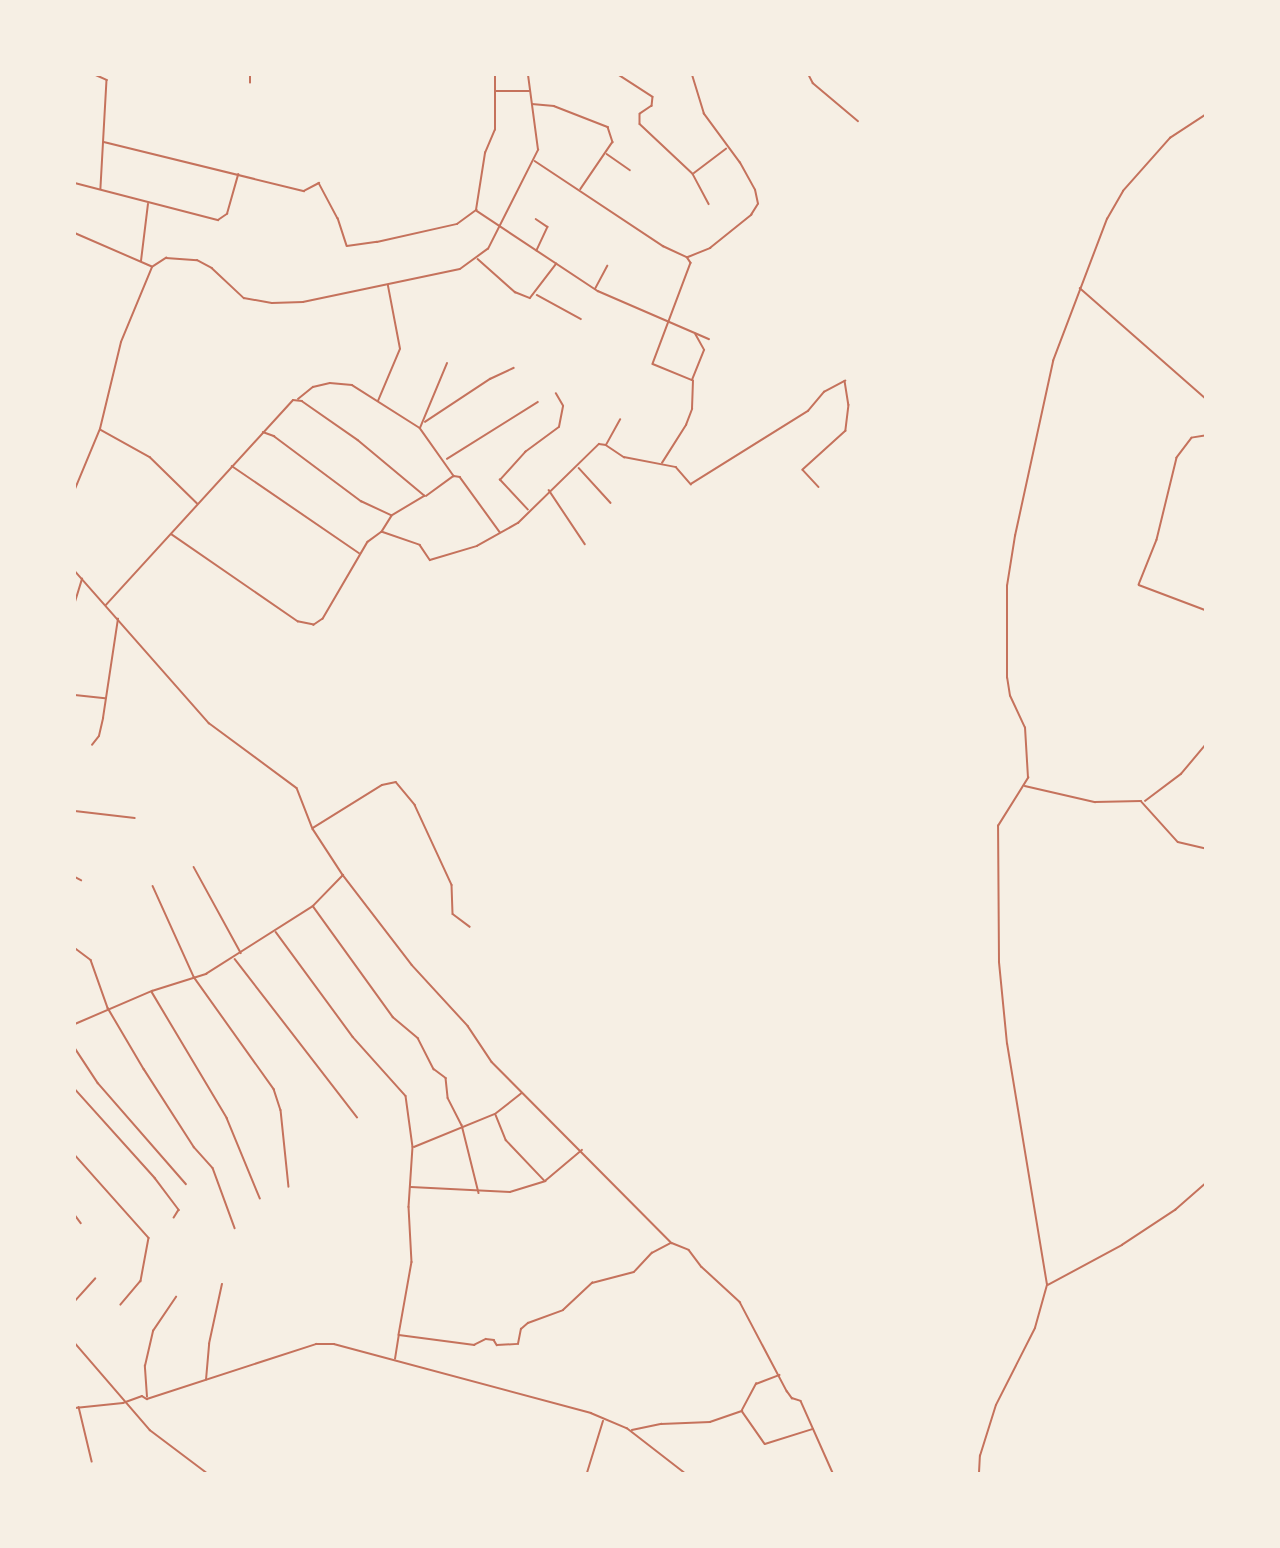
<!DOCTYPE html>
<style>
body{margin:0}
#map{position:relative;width:1280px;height:1548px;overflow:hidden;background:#f6efe4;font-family:Mulish,sans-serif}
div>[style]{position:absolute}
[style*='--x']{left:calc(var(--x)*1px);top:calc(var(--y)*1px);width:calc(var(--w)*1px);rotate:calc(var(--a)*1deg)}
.minor>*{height:1.5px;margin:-0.75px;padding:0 0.75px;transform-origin:0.75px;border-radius:0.75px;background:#c5725c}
span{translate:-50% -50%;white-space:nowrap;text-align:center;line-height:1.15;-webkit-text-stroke:5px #f6efe4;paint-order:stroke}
.frame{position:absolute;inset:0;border:76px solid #f6efe4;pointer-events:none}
</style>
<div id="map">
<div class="minor">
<i style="--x:96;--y:75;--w:12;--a:24"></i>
<i style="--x:107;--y:80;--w:109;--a:93.2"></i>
<i style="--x:619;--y:75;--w:40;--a:32.9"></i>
<i style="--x:653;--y:97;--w:9;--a:96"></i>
<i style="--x:652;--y:106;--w:14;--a:146"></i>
<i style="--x:640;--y:114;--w:10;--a:90"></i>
<i style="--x:640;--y:124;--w:73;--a:43.3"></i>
<i style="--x:693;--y:174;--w:34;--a:62"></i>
<i style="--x:809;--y:75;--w:9;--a:63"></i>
<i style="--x:813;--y:83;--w:59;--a:40.2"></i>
<i style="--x:250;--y:83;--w:8;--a:-90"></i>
<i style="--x:495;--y:91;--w:34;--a:0"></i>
<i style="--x:532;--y:104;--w:22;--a:5"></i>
<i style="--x:554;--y:106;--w:58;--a:21.3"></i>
<i style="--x:608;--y:127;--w:16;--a:72"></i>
<i style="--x:613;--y:142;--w:57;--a:124.2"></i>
<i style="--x:104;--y:142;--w:206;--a:13.8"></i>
<i style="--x:304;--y:191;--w:17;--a:-28"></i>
<i style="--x:319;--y:183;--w:40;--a:62"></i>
<i style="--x:338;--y:218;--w:29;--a:72"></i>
<i style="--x:347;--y:246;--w:30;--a:-8"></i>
<i style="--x:377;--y:242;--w:82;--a:-12.7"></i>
<i style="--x:457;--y:224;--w:24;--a:-36"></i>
<i style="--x:476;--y:210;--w:58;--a:-81"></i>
<i style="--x:485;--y:153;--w:25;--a:-67"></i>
<i style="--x:495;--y:130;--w:55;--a:-90"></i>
<i style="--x:607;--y:154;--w:28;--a:35"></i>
<i style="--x:535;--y:161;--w:154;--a:33.6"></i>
<i style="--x:663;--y:246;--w:26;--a:25"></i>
<i style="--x:687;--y:257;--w:7;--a:56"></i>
<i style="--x:691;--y:263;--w:108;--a:110.6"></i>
<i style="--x:653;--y:364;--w:42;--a:22.3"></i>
<i style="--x:692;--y:380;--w:32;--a:-68"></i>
<i style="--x:704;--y:350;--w:18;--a:-119"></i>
<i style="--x:694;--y:173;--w:40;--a:-37"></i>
<i style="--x:75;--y:183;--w:148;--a:14.5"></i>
<i style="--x:218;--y:220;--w:11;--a:-34"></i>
<i style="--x:227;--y:214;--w:41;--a:-74.2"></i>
<i style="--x:477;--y:211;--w:145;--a:33.5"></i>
<i style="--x:598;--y:291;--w:121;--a:23.4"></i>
<i style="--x:536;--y:219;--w:14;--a:34"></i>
<i style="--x:548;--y:227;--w:26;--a:115"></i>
<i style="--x:75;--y:233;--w:83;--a:23.5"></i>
<i style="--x:688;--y:257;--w:24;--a:-22"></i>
<i style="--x:710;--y:248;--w:53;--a:-38.8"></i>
<i style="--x:751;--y:215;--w:13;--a:-58"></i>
<i style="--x:758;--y:204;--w:14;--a:-102"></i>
<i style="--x:755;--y:190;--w:31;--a:-119"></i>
<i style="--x:740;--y:163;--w:61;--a:-126.3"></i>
<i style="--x:704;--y:114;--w:41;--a:-107.1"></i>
<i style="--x:478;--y:259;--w:50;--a:41.7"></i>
<i style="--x:515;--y:292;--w:16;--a:22"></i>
<i style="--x:530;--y:298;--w:43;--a:-52.6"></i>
<i style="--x:141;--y:261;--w:57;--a:-83"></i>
<i style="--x:1080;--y:288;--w:167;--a:41.3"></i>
<i style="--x:595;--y:289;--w:26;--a:-62"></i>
<i style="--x:537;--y:295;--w:50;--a:28.6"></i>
<i style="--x:298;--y:399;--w:19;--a:-39"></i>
<i style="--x:313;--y:387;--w:17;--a:-13"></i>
<i style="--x:330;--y:383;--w:22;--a:5"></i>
<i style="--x:352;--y:385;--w:80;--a:32.3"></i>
<i style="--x:420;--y:428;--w:59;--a:54.7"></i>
<i style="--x:378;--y:401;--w:56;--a:-67.1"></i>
<i style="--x:400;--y:349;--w:64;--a:-100.8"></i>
<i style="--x:425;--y:422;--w:78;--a:-33.5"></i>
<i style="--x:490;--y:379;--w:26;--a:-25"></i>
<i style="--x:420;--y:428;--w:70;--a:-67.4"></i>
<i style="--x:101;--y:430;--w:56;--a:28.9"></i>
<i style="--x:150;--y:457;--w:66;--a:44.4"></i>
<i style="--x:263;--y:432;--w:12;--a:20"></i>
<i style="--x:274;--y:436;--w:109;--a:36.8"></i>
<i style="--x:361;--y:501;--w:33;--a:25"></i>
<i style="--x:1205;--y:436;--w:13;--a:171"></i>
<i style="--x:1192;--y:438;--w:25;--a:127"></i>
<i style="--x:1177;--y:458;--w:84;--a:103.7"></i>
<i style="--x:1157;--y:540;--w:48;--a:111.8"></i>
<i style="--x:1139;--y:585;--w:71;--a:20.7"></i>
<i style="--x:606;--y:445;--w:22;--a:34"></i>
<i style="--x:624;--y:457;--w:53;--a:10.9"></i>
<i style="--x:676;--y:467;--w:23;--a:49"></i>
<i style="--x:691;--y:484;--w:138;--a:-32"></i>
<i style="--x:808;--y:411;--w:25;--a:-50"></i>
<i style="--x:824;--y:392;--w:24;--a:-28"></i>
<i style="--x:845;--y:381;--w:24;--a:81"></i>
<i style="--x:849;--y:405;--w:26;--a:97"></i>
<i style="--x:846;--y:431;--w:58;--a:137.8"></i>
<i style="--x:803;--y:470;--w:23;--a:47"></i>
<i style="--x:447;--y:459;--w:107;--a:-32.1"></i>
<i style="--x:662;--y:463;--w:45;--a:-57.7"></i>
<i style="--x:686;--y:425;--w:17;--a:-69"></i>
<i style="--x:692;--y:409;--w:28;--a:-88"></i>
<i style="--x:232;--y:466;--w:154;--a:34.4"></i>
<i style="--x:579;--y:468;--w:47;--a:47.6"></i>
<i style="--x:75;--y:489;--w:65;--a:-67.4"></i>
<i style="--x:100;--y:429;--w:89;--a:-76.4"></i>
<i style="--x:121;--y:342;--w:81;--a:-67.5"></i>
<i style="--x:152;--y:267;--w:17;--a:-33"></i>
<i style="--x:166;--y:258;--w:31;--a:4"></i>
<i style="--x:197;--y:260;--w:17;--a:28"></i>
<i style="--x:212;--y:268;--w:44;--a:43.2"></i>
<i style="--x:244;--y:298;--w:28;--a:10"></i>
<i style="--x:272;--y:303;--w:31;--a:-2"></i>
<i style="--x:303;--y:302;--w:160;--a:-11.9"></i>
<i style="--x:460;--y:269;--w:34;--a:-36"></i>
<i style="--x:488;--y:249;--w:111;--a:-63.2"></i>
<i style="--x:538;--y:150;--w:76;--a:-97.6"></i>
<i style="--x:549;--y:490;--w:65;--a:56.3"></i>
<i style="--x:426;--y:496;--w:34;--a:-36"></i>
<i style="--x:454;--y:476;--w:6;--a:9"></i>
<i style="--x:460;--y:477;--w:68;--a:54"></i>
<i style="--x:528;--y:510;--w:41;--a:-133"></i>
<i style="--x:500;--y:480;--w:38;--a:-48"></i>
<i style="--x:525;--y:452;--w:42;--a:-36.3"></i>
<i style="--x:559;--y:427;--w:21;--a:-79"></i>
<i style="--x:563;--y:406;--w:14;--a:-120"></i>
<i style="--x:383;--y:532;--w:39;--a:19"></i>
<i style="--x:420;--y:545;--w:18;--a:56"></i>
<i style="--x:430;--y:560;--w:49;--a:-16.6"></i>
<i style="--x:477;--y:546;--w:47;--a:-29.3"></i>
<i style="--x:518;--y:523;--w:113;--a:-44.3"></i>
<i style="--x:599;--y:444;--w:7;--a:8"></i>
<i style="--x:606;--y:445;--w:29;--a:-61"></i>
<i style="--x:75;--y:571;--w:203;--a:48.6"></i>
<i style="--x:209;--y:723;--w:109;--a:36.5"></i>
<i style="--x:297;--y:788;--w:44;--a:68.7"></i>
<i style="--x:313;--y:829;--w:55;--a:56.9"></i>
<i style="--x:343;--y:875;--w:113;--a:52.5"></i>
<i style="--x:412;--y:965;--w:83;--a:47.4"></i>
<i style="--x:468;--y:1026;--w:43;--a:56.3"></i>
<i style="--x:492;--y:1062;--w:255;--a:45.2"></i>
<i style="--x:672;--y:1243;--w:18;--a:22"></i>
<i style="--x:689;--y:1250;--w:21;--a:53"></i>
<i style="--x:702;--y:1267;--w:52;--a:42.6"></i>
<i style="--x:740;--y:1302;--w:101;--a:62.2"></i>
<i style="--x:787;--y:1391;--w:9;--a:54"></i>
<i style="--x:792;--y:1398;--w:9;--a:18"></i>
<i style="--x:801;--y:1401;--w:79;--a:66"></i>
<i style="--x:75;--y:602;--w:24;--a:-73"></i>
<i style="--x:106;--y:605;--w:277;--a:-47.6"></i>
<i style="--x:293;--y:400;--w:9;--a:6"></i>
<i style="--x:302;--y:401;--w:68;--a:34.9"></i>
<i style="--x:358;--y:440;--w:87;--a:39.9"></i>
<i style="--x:425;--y:496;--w:39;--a:149"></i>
<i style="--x:392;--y:516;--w:19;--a:122"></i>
<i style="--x:382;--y:532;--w:17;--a:144"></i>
<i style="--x:368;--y:542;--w:89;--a:120.3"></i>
<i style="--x:323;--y:619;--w:11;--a:146"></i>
<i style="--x:314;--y:625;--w:16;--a:-169"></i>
<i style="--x:298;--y:622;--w:153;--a:-145.4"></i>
<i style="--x:75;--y:695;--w:30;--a:6"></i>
<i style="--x:92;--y:745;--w:11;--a:-52"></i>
<i style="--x:99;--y:736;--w:18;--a:-77"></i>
<i style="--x:103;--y:718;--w:100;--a:-81.4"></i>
<i style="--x:1025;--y:786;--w:72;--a:12.9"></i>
<i style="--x:1095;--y:802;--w:46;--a:-1.2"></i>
<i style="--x:1141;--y:801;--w:55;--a:47.9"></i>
<i style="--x:1178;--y:842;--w:28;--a:13"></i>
<i style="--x:1145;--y:801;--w:45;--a:-36.9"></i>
<i style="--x:1181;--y:774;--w:38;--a:-50"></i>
<i style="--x:75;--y:811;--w:60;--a:6.7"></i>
<i style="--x:313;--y:828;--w:81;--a:-31.9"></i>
<i style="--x:382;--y:785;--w:14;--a:-12"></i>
<i style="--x:396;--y:782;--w:30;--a:50"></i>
<i style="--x:415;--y:805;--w:88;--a:65.2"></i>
<i style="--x:452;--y:885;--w:29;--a:88"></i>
<i style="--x:453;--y:914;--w:21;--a:37"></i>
<i style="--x:194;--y:867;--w:98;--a:61.3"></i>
<i style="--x:75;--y:877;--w:7;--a:27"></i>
<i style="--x:153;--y:886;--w:100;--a:65.7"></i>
<i style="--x:194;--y:977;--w:138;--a:54.5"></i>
<i style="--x:274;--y:1089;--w:22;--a:72"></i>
<i style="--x:281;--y:1110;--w:77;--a:84.1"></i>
<i style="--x:313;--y:906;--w:137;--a:54.2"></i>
<i style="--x:393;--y:1017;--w:33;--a:40"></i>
<i style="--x:418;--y:1038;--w:35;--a:63"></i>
<i style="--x:434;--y:1069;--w:15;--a:37"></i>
<i style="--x:446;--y:1078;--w:20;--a:84"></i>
<i style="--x:448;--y:1098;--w:30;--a:63"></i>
<i style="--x:462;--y:1125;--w:70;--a:76"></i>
<i style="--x:276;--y:932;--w:130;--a:53.7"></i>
<i style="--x:353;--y:1037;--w:79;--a:48.1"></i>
<i style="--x:406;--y:1096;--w:51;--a:82.2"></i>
<i style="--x:413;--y:1147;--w:60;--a:93.8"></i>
<i style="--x:409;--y:1207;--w:55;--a:86.9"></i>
<i style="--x:412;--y:1262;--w:74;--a:100.1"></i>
<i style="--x:75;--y:948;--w:20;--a:37"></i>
<i style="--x:91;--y:960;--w:51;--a:70.5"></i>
<i style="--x:108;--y:1008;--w:71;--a:59.5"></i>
<i style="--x:144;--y:1069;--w:93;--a:57.3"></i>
<i style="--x:194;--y:1147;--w:28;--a:48"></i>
<i style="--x:213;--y:1168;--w:64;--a:69.9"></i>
<i style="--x:235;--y:959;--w:200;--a:52.3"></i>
<i style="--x:152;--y:992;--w:147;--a:59.2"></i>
<i style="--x:227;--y:1118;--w:87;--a:67.6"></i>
<i style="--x:75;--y:1024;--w:84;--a:-23.2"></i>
<i style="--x:152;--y:991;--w:57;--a:-17.5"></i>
<i style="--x:206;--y:974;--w:127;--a:-32.4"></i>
<i style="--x:313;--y:906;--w:43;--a:-45.9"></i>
<i style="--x:75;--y:1048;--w:42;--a:56.7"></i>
<i style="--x:98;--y:1083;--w:134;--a:48.9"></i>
<i style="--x:75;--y:1089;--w:120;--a:48"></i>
<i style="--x:155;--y:1178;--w:40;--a:53"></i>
<i style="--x:179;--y:1210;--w:9;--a:122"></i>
<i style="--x:496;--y:1115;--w:27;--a:68"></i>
<i style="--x:506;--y:1140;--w:55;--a:46.5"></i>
<i style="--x:414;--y:1147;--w:87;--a:-22.2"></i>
<i style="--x:495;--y:1114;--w:33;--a:-38"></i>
<i style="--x:75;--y:1155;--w:111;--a:48.3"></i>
<i style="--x:149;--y:1238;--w:44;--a:100.5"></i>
<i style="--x:141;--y:1281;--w:31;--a:130"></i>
<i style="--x:411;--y:1187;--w:99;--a:2.9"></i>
<i style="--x:510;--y:1192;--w:37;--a:-17"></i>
<i style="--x:545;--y:1181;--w:48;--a:-40"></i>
<i style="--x:75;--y:1215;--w:10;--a:53"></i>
<i style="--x:1048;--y:1285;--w:84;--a:-28.4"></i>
<i style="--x:1122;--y:1245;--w:64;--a:-33.4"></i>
<i style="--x:1175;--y:1210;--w:40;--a:-41"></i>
<i style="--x:75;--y:1301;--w:30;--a:-48"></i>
<i style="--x:75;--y:1343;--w:115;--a:49.2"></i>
<i style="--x:150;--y:1430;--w:71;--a:37"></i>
<i style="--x:395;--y:1359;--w:24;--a:-81"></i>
<i style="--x:399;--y:1335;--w:76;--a:7.6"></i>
<i style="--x:474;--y:1345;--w:13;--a:-27"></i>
<i style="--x:486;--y:1339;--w:8;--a:7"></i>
<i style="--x:494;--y:1340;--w:6;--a:59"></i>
<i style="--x:497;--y:1345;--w:21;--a:-3"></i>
<i style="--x:518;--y:1344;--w:15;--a:-79"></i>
<i style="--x:521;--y:1329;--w:9;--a:-41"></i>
<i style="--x:528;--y:1323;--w:37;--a:-20"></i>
<i style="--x:563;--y:1310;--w:40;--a:-43"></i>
<i style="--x:592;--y:1283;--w:43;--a:-14.7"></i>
<i style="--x:634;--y:1272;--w:26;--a:-47"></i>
<i style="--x:652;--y:1253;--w:21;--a:-28"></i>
<i style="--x:206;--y:1380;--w:36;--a:-85"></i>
<i style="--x:209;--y:1344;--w:61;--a:-77.8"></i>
<i style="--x:147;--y:1397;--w:31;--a:-94"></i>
<i style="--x:145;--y:1366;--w:36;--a:-77"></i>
<i style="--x:153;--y:1331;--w:41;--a:-55.9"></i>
<i style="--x:79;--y:1407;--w:56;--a:76.5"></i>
<i style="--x:75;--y:1408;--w:48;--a:-5.9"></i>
<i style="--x:123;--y:1403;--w:20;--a:-20"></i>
<i style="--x:142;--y:1396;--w:6;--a:31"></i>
<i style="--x:147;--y:1399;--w:178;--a:-18"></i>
<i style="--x:316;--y:1344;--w:18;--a:0"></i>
<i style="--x:334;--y:1344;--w:266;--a:15"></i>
<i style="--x:591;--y:1413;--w:39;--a:23"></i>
<i style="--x:627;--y:1428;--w:73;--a:37.8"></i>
<i style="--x:742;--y:1410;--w:30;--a:-62"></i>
<i style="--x:756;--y:1384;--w:25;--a:-21"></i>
<i style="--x:632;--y:1430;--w:30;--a:-12"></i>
<i style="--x:661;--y:1424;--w:49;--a:-2.3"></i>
<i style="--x:710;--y:1422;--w:34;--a:-19"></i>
<i style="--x:742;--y:1411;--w:40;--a:55.1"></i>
<i style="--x:765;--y:1444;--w:50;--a:-17.4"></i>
<i style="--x:587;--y:1473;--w:54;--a:-72.9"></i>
<i style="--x:979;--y:1473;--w:17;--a:-87"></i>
<i style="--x:980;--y:1456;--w:53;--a:-72.6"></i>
<i style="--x:996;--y:1405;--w:86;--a:-63.1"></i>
<i style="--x:1035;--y:1328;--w:45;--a:-74.4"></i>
<i style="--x:1047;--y:1285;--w:244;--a:-99.4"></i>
<i style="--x:1007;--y:1044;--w:82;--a:-95.6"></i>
<i style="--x:999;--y:962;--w:136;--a:-90.4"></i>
<i style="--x:998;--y:826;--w:57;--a:-58"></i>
<i style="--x:1028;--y:778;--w:50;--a:-93.4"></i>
<i style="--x:1025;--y:728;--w:35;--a:-115"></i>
<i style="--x:1010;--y:696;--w:18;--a:-99"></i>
<i style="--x:1007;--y:678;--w:92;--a:-90"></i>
<i style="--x:1007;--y:586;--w:51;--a:-80.9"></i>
<i style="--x:1015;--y:536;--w:179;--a:-77.7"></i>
<i style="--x:1053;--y:361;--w:152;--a:-69.2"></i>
<i style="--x:1107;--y:219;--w:32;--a:-60"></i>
<i style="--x:1123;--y:191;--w:71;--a:-48.4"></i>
<i style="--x:1170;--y:138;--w:42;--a:-33.3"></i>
</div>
<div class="frame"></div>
</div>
